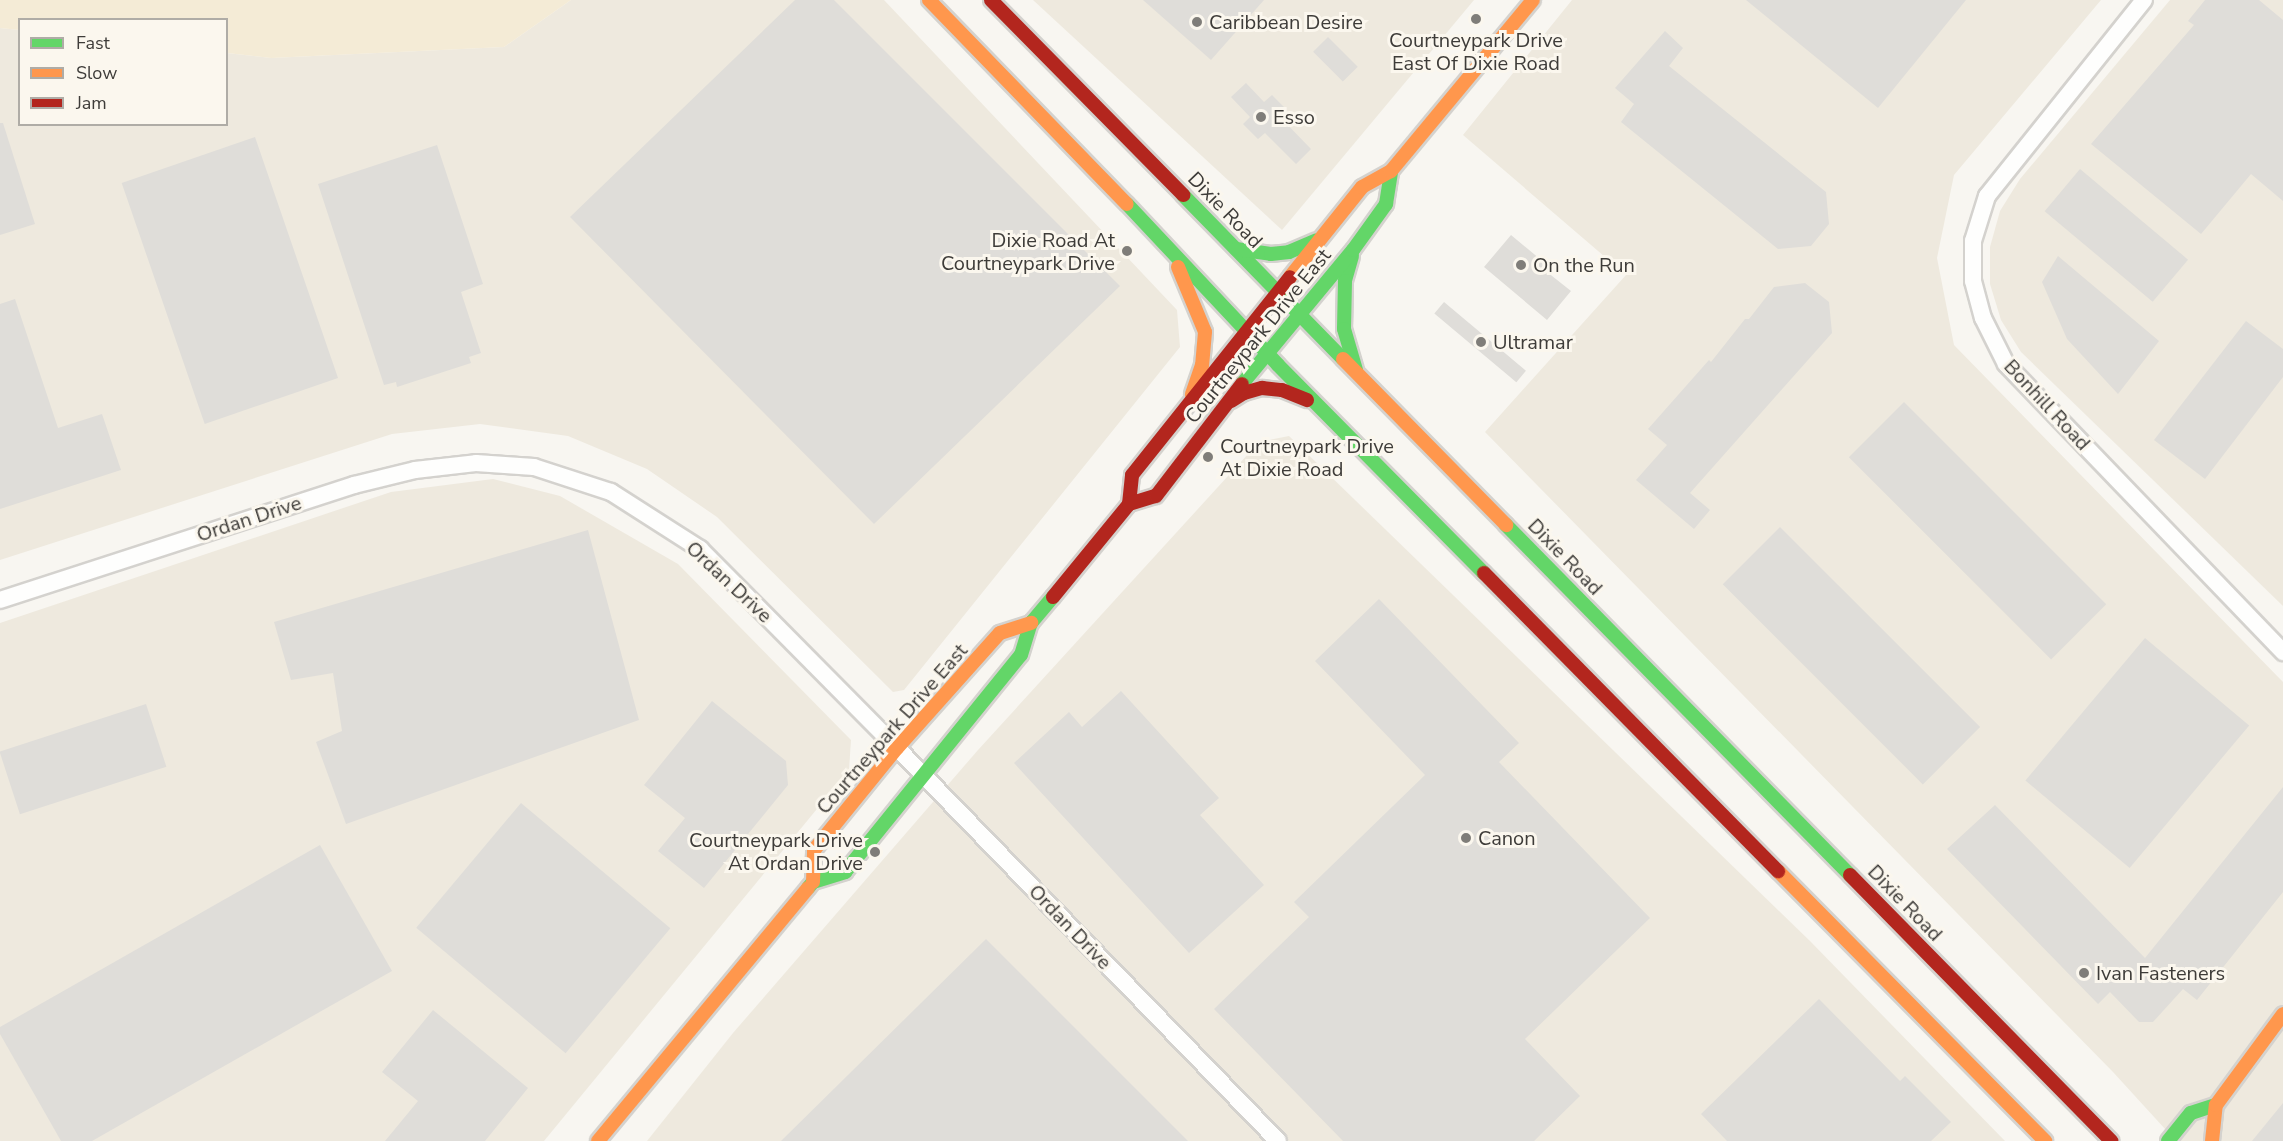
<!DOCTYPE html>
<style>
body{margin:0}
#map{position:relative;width:2283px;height:1141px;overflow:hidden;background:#f8f6f1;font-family:"Nunito Sans",sans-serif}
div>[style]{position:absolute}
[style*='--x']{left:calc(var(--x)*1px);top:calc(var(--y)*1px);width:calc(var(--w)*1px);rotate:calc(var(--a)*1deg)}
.built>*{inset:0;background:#eee9de}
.green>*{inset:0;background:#f4ebd6}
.building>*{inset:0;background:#dfddd9;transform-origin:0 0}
.roads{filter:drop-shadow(2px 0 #d4d2ce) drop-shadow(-2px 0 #d4d2ce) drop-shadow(0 2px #d4d2ce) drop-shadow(0 -2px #d4d2ce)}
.street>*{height:16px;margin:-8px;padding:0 8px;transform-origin:8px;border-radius:8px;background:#fefefd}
.fast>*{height:14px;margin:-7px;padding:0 7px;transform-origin:7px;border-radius:7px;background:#63d668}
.slow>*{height:14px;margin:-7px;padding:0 7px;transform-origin:7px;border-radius:7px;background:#ff974d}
.jam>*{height:14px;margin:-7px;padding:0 7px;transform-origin:7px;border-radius:7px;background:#b3261e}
.dots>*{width:16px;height:16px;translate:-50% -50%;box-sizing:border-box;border:3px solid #fbf7ee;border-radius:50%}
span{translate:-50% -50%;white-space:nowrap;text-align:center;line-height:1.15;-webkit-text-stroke:6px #fbf7ee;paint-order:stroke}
.poi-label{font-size:20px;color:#3e3c39}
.left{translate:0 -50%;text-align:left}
.right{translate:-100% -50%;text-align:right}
.street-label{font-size:20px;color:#3e3c39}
.legend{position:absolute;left:18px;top:18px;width:210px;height:108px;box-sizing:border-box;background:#fbf7ee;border:2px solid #afaca6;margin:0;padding:8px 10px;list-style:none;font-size:18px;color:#3e3c39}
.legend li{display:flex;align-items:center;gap:12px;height:30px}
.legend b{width:30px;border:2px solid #afaca6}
</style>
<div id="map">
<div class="built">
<i style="clip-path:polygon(571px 0,884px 0,1177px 310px,1180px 347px,904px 690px,893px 692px,717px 517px,647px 469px,568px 436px,480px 424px,392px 434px,0 560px,0 28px,19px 30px,20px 124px,226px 124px,227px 53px,271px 58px,504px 47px)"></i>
<i style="clip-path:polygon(1033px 0,1474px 0,1282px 230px)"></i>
<i style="clip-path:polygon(1572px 0,2101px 0,1954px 175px,1937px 258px,1954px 345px,2283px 682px,2283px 1141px,2176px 1141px,2113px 1072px,1485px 432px,1626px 275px,1463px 135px)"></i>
<i style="clip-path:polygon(2170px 0,2283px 0,2283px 606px,2021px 352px,2001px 320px,1990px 284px,1990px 247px,2000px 211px,2020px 179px)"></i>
<i style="clip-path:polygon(1289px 436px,1810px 941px,2005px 1141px,647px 1141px,733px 1033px,978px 750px,1259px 442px)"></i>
<i style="clip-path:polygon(493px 479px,560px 496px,678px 564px,851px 740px,849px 770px,544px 1141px,0 1141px,0 623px,391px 492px)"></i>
</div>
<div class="green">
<i style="clip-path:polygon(0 0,571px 0,504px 47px,271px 58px,227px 53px,226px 20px,20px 20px,19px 30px,0 28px)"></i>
</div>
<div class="building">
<i style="clip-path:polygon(795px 0,834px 0,1120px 286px,874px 524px,570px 217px)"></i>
<i style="clip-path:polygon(1143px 0,1264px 0,1211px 60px)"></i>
<i style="clip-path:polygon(1746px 0,1966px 0,1878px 108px)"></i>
<i style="clip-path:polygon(2205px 0,2259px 0,2283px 20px,2283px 201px,2251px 174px,2201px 234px,2091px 144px,2194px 25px,2188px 21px)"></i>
<i style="clip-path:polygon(1665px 31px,1683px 48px,1669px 66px,1826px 192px,1829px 224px,1811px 246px,1778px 249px,1621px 122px,1634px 104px,1615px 88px)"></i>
<i style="left:1328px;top:37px;width:42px;height:21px;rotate:45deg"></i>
<i style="clip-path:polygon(1246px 83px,1264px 102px,1272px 95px,1286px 109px,1279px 116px,1311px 149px,1296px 164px,1265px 133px,1258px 139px,1243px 124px,1250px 117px,1231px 97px)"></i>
<i style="clip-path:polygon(0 123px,3px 123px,35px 224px,0 235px)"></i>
<i style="left:255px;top:137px;width:255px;height:141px;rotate:71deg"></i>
<i style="clip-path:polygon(437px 145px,483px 284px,461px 292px,481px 353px,469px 357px,471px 363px,397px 387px,396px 382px,384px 385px,318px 184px)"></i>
<i style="left:2080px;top:169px;width:141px;height:55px;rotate:40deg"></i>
<i style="clip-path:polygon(1511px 235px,1546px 264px,1542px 268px,1571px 291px,1547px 320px,1484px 267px)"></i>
<i style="clip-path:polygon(2058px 256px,2159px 341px,2118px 394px,2067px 339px,2042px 282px)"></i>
<i style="clip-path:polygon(1805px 283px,1829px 302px,1832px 333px,1690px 493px,1710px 510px,1694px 529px,1636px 480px,1667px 445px,1648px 429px,1709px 360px,1711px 362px,1745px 319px,1749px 319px,1774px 287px)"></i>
<i style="clip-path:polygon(15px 299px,58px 428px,102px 414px,121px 470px,0 509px,0 304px)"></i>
<i style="left:1444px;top:302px;width:107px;height:15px;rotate:40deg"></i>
<i style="clip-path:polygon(2246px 321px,2283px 349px,2283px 377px,2205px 479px,2154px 440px)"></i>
<i style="left:1904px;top:402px;width:286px;height:78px;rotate:45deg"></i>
<i style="left:1780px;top:527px;width:283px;height:81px;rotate:45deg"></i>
<i style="clip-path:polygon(588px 530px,639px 720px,346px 824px,316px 742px,342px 731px,333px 673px,291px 680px,274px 622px)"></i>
<i style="clip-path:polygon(1379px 599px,1519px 743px,1499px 762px,1650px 918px,1525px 1039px,1580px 1096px,1534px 1141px,1343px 1141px,1214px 1009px,1309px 917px,1294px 902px,1425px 775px,1315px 661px)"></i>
<i style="left:2145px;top:638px;width:136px;height:186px;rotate:40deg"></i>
<i style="clip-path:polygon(1121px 691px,1219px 798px,1200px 815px,1264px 885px,1189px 953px,1014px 763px,1069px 712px,1082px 727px)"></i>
<i style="clip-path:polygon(712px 701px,786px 761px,788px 785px,704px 888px,658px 851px,685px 818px,644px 785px)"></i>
<i style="left:146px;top:704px;width:66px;height:154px;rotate:72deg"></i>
<i style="clip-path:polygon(2283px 787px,2283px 892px,2197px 1000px,2183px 989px,2153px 1022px,2139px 1022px,2110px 992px,2098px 1004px,1947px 849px,1995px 805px,2145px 958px)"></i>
<i style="left:521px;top:803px;width:195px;height:163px;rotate:40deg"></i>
<i style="clip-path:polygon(320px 845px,392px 971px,92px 1141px,61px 1141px,0 1034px,0 1027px)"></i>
<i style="clip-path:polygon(986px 939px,1188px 1141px,781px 1141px)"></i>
<i style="clip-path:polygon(1819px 999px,1900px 1081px,1905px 1076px,1951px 1122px,1931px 1141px,1727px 1141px,1701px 1114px)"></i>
<i style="clip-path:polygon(433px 1010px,528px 1088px,485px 1141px,385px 1141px,418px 1101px,382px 1072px)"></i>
<i style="clip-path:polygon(2283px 1103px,2283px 1141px,2252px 1141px)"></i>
</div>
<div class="roads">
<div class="street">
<i style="--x:2144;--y:0;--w:251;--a:128.7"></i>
<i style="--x:1987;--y:196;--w:47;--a:107.3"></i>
<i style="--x:1973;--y:241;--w:40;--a:90"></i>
<i style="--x:1973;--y:281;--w:38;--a:75"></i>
<i style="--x:1983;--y:318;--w:51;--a:63.4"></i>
<i style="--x:2006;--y:364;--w:400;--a:46.1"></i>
<i style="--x:0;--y:600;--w:372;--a:-18"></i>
<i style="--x:354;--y:485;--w:63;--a:-13.8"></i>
<i style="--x:415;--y:470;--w:61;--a:-6.5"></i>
<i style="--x:476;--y:463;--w:58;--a:3.9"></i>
<i style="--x:534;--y:467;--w:81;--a:18"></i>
<i style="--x:611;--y:492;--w:106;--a:32.6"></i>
<i style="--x:700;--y:549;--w:280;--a:45.3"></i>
<i style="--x:897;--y:748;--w:547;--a:45.89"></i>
</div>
<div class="fast">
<i style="--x:1183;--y:195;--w:229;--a:45.7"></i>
<i style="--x:1127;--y:204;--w:221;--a:46.8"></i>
<i style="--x:1278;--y:365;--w:293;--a:45.3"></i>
<i style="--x:1236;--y:249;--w:35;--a:8"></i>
<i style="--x:1271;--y:254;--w:18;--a:-6"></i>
<i style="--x:1289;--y:252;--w:30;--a:-23"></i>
<i style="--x:1352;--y:256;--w:26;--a:106"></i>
<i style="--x:1345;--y:281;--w:48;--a:91.2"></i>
<i style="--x:1344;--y:329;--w:43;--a:73.7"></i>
<i style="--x:1242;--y:384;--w:174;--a:-50.4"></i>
<i style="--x:1353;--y:250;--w:57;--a:-54.3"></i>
<i style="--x:1386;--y:204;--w:33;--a:-81"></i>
<i style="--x:1506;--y:525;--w:491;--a:45.5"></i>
<i style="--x:808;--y:888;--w:8;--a:-50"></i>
<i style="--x:813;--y:882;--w:34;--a:-17"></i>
<i style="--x:845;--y:872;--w:279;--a:-51"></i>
<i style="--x:1021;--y:655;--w:34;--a:-73"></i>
<i style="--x:1031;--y:623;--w:34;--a:-50"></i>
<i style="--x:2168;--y:1141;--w:36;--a:-51"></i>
<i style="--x:2191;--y:1113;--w:26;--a:-18"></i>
</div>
<div class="slow">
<i style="--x:929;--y:0;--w:284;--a:45.9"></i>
<i style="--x:1178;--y:267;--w:70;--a:67.4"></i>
<i style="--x:1205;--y:332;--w:33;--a:95"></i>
<i style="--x:1202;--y:365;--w:31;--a:109"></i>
<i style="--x:1290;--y:277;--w:115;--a:-51.3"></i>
<i style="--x:1362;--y:187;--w:33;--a:-29"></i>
<i style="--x:1391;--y:171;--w:222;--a:-50.3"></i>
<i style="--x:1343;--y:359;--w:233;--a:45.5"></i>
<i style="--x:1778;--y:871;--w:380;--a:45.3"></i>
<i style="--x:813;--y:882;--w:32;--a:-88"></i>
<i style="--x:814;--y:850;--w:132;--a:-50.9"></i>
<i style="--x:897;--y:748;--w:154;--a:-48.2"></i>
<i style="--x:1000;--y:633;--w:33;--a:-18"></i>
<i style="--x:598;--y:1141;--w:329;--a:-50.3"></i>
<i style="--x:2212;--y:1141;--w:36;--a:-84"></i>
<i style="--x:2216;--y:1105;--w:113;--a:-53.6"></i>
</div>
<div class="jam">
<i style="--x:991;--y:0;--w:274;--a:45.4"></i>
<i style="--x:1231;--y:401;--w:15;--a:-32"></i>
<i style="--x:1244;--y:393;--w:19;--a:-16"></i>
<i style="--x:1262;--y:388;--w:20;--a:6"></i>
<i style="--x:1282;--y:390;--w:27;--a:22"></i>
<i style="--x:1129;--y:504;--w:29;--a:-84"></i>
<i style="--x:1132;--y:475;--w:253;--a:-51.4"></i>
<i style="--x:1484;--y:573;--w:419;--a:45.4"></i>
<i style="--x:1053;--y:597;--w:120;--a:-50.7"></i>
<i style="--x:1129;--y:504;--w:28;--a:-17"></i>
<i style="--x:1156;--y:496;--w:141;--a:-52.5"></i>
<i style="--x:1850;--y:875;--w:373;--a:45.5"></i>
</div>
</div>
<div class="dots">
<i style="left:1476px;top:19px;background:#7f7d79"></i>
<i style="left:1197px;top:22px;background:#7f7d79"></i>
<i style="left:1261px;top:117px;background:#7f7d79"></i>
<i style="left:1127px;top:251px;background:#7f7d79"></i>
<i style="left:1521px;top:265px;background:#7f7d79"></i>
<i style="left:1481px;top:342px;background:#7f7d79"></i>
<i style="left:1208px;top:457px;background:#7f7d79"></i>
<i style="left:1466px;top:838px;background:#7f7d79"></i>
<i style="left:875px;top:852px;background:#7f7d79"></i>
<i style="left:2084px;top:973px;background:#7f7d79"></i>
</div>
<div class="poi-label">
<span class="left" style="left:1209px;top:22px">Caribbean Desire</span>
<span style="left:1476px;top:52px">Courtneypark Drive<br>East Of Dixie Road</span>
<span class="left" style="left:1273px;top:117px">Esso</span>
<span class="right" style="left:1115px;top:252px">Dixie Road At<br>Courtneypark Drive</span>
<span class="left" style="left:1533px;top:265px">On the Run</span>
<span class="left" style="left:1493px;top:342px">Ultramar</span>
<span class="left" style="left:1220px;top:458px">Courtneypark Drive<br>At Dixie Road</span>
<span class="left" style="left:1478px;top:838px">Canon</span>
<span class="right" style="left:863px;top:852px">Courtneypark Drive<br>At Ordan Drive</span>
<span class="left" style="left:2096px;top:973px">Ivan Fasteners</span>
</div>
<div class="street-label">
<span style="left:1225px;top:210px;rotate:46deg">Dixie Road</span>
<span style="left:1258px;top:336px;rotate:-51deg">Courtneypark Drive East</span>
<span style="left:2047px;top:405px;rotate:47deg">Bonhill Road</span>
<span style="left:249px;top:519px;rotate:-18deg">Ordan Drive</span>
<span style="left:1565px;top:557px;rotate:46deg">Dixie Road</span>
<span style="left:729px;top:582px;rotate:43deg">Ordan Drive</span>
<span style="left:892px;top:729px;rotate:-49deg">Courtneypark Drive East</span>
<span style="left:1905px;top:903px;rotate:46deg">Dixie Road</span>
<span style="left:1070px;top:927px;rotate:46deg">Ordan Drive</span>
</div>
<ul class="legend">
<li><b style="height:8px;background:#63d668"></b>Fast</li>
<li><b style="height:8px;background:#ff974d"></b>Slow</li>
<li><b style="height:8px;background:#b3261e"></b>Jam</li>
</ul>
</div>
